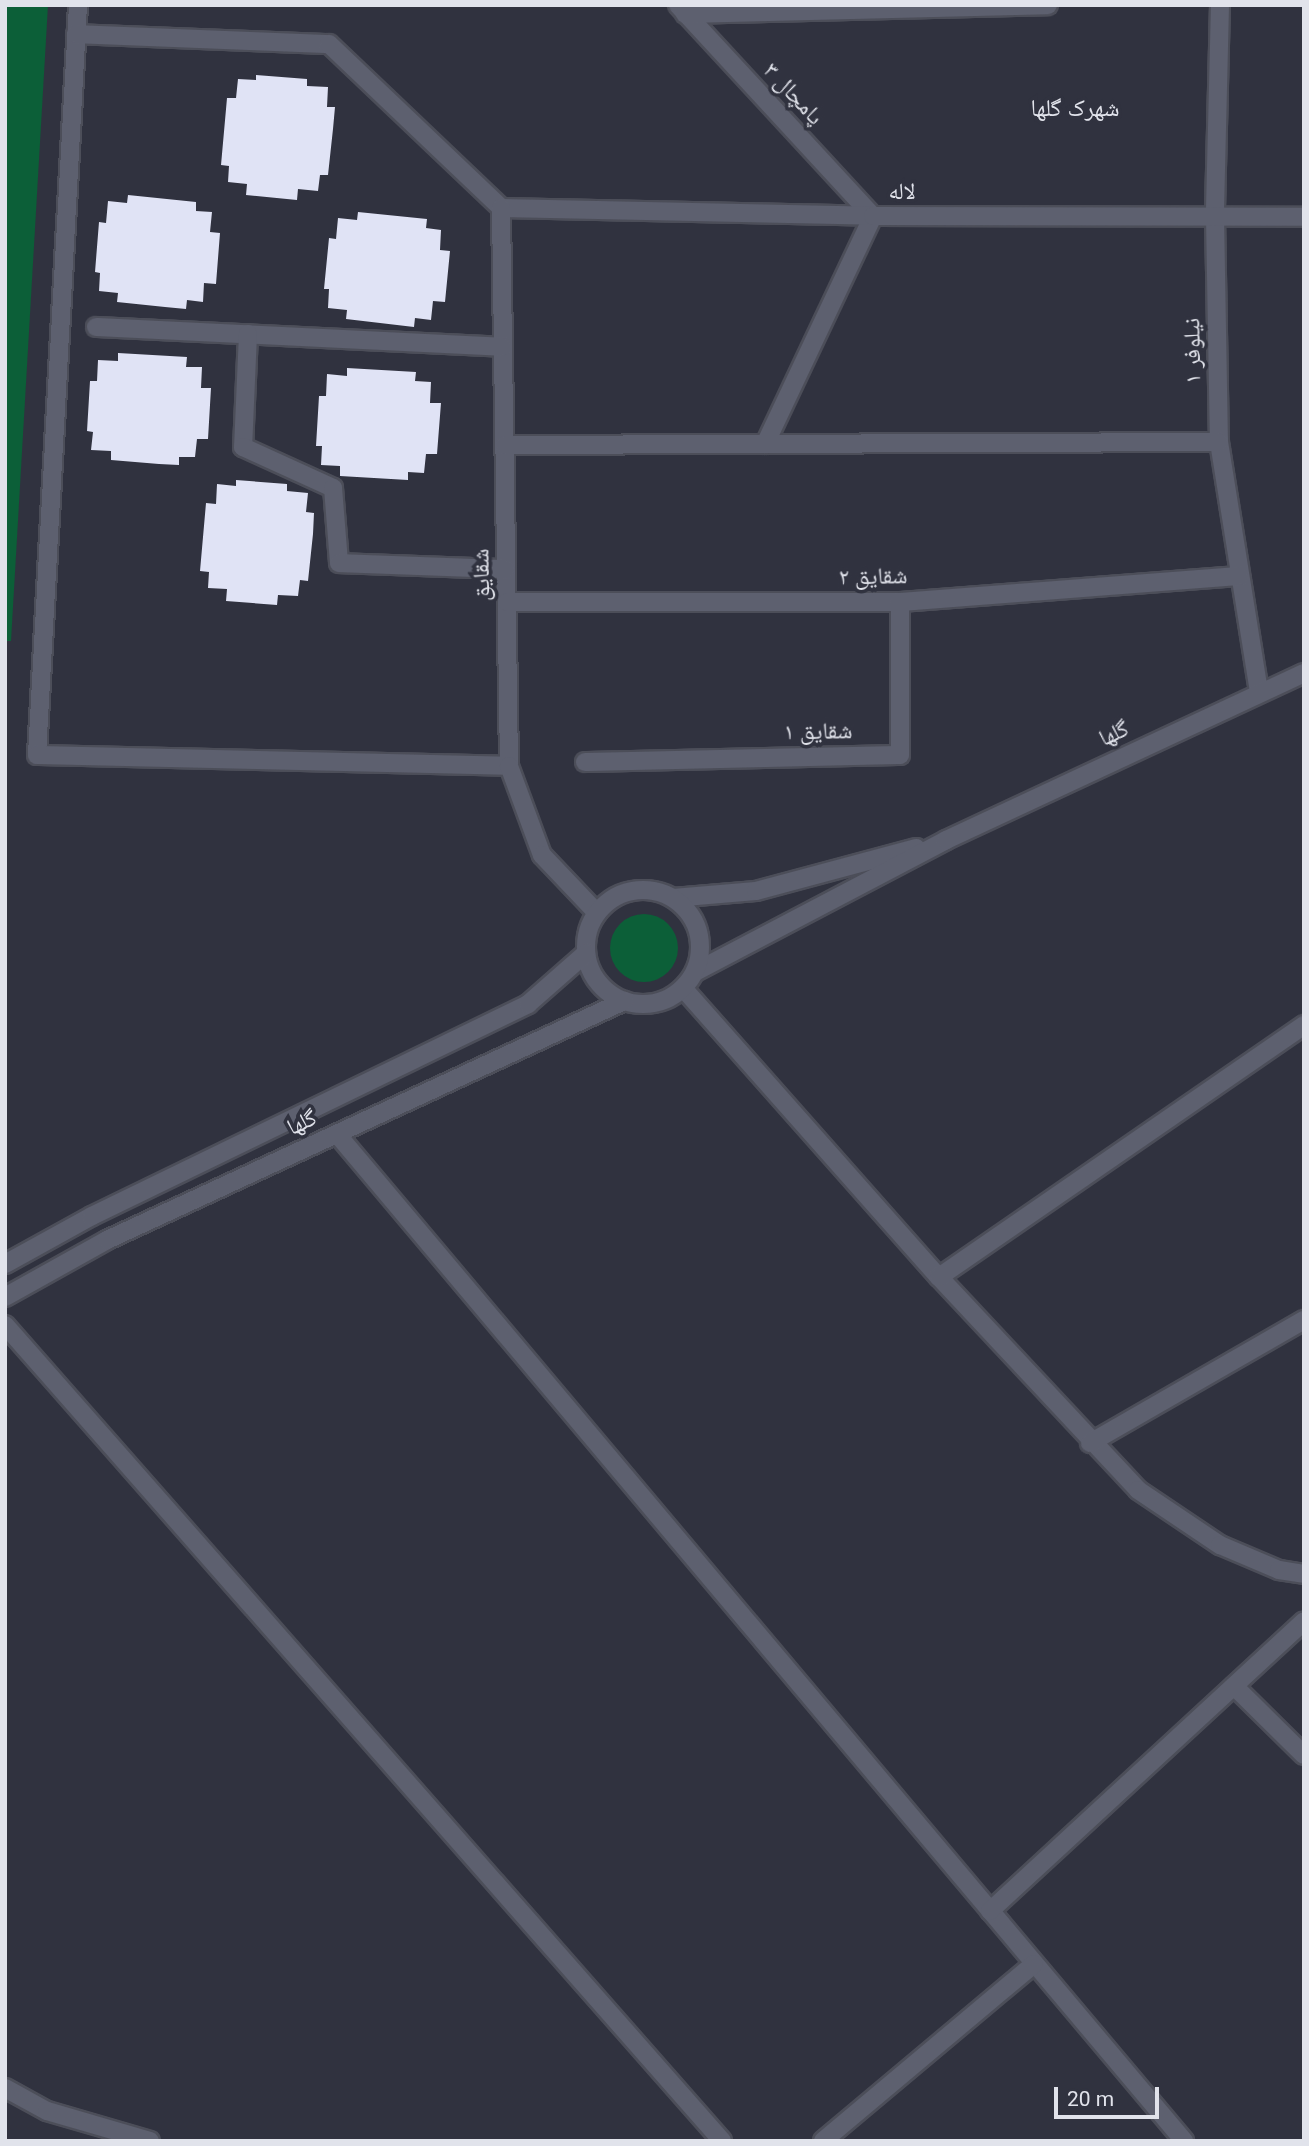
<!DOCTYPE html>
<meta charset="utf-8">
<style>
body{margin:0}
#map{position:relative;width:1309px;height:2146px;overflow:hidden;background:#30323f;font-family:Roboto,"Noto Naskh Arabic",sans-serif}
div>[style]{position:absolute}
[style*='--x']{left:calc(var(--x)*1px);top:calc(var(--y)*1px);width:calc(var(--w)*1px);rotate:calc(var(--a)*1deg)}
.green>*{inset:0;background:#0c5f38}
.round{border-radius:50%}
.building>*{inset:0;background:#e0e3f5}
.roads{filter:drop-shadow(2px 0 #4c4e59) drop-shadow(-2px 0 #4c4e59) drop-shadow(0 2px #4c4e59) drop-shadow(0 -2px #4c4e59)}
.minor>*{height:18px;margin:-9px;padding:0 9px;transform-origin:9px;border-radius:9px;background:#5d606f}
.tertiary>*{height:18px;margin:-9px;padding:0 9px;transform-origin:9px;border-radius:9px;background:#5d606f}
.tertiary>.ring{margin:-9px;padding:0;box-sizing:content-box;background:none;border:18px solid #5d606f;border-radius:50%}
span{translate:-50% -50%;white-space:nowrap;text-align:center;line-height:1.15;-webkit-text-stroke:7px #30323f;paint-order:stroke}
.street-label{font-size:23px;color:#e1e3eb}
.neighbourhood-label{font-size:24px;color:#e1e3eb}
.frame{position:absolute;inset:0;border:7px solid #e1e3eb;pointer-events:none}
.scale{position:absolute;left:1054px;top:2087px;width:105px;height:32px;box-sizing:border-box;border:4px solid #e1e3eb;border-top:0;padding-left:9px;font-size:21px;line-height:24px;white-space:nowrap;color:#e1e3eb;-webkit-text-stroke:5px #30323f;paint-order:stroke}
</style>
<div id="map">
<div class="green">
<i style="clip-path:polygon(5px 5px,48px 5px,11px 641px,5px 641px)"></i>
<i class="round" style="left:610px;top:914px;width:68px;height:68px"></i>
</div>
<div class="building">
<i style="clip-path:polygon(256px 75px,307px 79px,307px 86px,328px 87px,327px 107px,335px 107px,333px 129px,328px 175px,320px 175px,318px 191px,298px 189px,297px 200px,246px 195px,247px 184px,228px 182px,229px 166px,221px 165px,227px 98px,236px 98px,238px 79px,256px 80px)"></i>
<i style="clip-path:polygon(128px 195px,196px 202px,196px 211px,212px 212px,210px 232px,220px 233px,216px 284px,204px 283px,203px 302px,187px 300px,186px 309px,165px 307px,117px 302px,118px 293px,99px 291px,100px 273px,95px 272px,99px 222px,106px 223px,108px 201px,127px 203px)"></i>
<i style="clip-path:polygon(358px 212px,427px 219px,426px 228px,441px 230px,440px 250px,450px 251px,445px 302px,433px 301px,431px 320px,415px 318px,414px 327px,346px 319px,347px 310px,328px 308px,329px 289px,324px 289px,329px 238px,336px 239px,338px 218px,357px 220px)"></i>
<i style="clip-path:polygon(118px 353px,187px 357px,186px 367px,202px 367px,201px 388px,211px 388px,208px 439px,197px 439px,195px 457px,179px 457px,179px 465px,159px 464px,111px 460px,111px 451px,91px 450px,93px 432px,87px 431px,90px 381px,97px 381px,98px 360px,118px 361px)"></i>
<i style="clip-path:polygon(347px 368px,416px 372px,415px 381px,431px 382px,430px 403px,441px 403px,437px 454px,426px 454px,424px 473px,408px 472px,408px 480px,340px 476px,340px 466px,321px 465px,322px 446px,316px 446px,319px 396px,326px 396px,327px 374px,347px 376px)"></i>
<i style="clip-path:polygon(236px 480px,287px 484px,287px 491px,308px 493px,306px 512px,314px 513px,313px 534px,308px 581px,300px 580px,298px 596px,278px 595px,277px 605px,226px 601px,227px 589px,208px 588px,209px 572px,200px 571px,206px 503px,216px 504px,217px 484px,236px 486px)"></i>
</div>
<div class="roads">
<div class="minor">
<i style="--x:78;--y:5;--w:751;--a:93.13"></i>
<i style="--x:37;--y:755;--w:472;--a:1.3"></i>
<i style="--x:678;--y:5;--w:287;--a:47.3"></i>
<i style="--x:873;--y:216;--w:252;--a:115.3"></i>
<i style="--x:1220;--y:5;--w:211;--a:91.4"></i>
<i style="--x:1215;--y:216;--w:226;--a:89"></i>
<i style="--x:1219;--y:442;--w:253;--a:80.9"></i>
<i style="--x:685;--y:14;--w:363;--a:-1.4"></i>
<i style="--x:76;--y:34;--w:253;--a:2.3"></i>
<i style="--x:329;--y:44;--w:238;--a:43.6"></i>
<i style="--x:501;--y:208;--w:372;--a:1.2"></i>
<i style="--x:873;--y:216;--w:431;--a:0.1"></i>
<i style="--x:501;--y:208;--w:558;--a:89.18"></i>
<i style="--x:509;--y:766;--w:95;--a:69.7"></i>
<i style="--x:542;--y:855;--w:80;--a:46.5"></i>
<i style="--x:96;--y:327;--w:407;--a:2.8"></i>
<i style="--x:248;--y:334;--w:113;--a:92.5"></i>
<i style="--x:243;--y:447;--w:99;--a:24.5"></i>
<i style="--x:333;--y:488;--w:75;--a:85.4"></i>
<i style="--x:339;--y:563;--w:167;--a:2.1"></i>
<i style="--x:505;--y:445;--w:714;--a:-0.24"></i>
<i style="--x:507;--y:602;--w:393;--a:0"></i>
<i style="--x:900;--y:602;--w:340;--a:-4.4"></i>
<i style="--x:585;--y:762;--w:315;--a:-1.3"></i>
<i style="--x:900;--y:755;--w:153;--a:-90"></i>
<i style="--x:673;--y:898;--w:83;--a:-4.8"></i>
<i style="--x:756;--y:891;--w:166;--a:-15"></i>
<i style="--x:695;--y:972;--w:284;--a:-27.7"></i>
<i style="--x:946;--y:840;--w:395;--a:-25"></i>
<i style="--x:683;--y:988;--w:386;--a:48.5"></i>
<i style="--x:939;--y:1277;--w:291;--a:46.9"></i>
<i style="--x:1138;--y:1490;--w:99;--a:33.9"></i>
<i style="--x:1220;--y:1545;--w:64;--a:23"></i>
<i style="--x:1279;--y:1570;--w:25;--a:9"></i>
<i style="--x:337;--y:1134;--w:1316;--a:49.93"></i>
<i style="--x:939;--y:1277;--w:444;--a:-34.6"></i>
<i style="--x:5;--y:1325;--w:1086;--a:48.69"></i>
<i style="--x:1090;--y:1443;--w:247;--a:-29.9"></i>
<i style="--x:1234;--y:1686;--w:98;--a:44.6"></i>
<i style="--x:990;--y:1911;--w:427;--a:-42.7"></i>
<i style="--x:5;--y:2088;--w:48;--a:28.7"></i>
<i style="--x:47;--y:2111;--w:107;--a:16.2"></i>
<i style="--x:823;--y:2141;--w:275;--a:-40"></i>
</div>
<div class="tertiary">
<i class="ring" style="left:586px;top:890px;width:96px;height:96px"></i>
<i style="--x:5;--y:1264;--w:99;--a:-28.9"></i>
<i style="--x:92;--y:1216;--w:485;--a:-25.9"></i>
<i style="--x:528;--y:1004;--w:77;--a:-41.3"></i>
<i style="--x:5;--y:1297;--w:117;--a:-29.2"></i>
<i style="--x:107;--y:1240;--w:570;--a:-24.81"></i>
</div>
</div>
<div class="street-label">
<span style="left:793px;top:94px;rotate:47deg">پامچال ۳</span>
<span style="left:902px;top:192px">لاله</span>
<span style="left:1193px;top:351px;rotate:-91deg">نیلوفر ۱</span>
<span style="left:482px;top:575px;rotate:-91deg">شقایق</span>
<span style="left:873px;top:577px;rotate:-1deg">شقایق ۲</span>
<span style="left:818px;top:732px;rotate:-1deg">شقایق ۱</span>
<span style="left:1114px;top:734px;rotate:-25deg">گلها</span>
<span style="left:302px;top:1123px;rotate:-25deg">گلها</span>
</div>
<div class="neighbourhood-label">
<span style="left:1075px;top:109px">شهرک گلها</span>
</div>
<div class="frame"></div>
<div class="scale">20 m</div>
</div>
